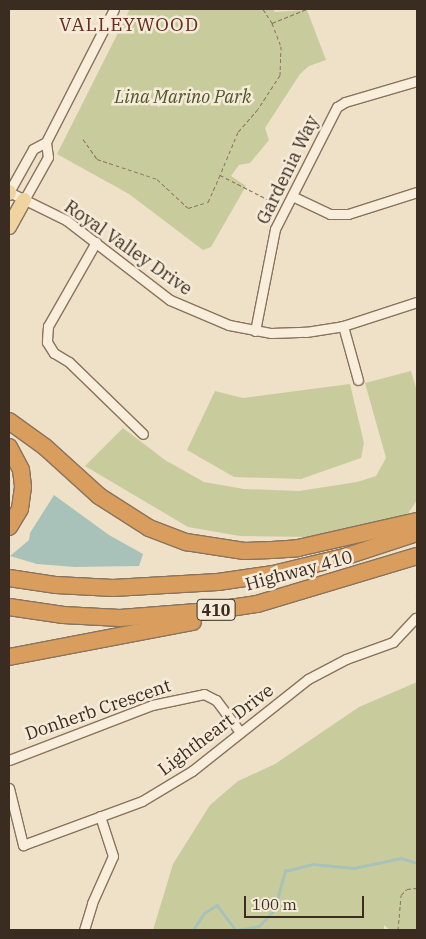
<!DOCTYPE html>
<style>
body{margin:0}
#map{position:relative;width:426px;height:939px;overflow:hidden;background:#eee1c8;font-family:"IBM Plex Serif",serif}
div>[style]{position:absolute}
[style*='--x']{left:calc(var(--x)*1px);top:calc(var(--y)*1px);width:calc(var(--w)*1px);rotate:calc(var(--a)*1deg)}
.green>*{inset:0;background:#c8cc9c}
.water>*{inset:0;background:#a9c2b9}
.stream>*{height:2.5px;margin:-1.25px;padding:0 1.25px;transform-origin:1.25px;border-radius:1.25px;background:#a9c2b9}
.path>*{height:1px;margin-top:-0.5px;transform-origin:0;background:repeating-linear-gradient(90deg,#89735d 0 4px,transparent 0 6.5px)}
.roads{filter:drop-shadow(1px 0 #89735d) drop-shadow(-1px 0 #89735d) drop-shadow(0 1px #89735d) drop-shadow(0 -1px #89735d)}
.street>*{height:9px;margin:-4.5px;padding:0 4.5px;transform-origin:4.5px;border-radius:4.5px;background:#f8eedb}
.primary>*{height:14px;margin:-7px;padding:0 7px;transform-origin:7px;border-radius:7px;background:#efd4a2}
.highway>*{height:16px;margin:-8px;padding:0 8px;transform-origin:8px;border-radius:8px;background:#d99d5d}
span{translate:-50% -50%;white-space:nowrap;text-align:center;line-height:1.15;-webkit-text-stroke:5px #f5ebd8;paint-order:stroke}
.shield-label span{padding:1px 4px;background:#f5ebd8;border:1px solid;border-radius:4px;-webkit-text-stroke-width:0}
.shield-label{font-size:16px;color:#3a2c21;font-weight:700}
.park-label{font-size:18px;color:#4c5628;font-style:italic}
.street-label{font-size:18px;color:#3a2c21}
.neighbourhood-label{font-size:19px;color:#662d21;letter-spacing:1px}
.frame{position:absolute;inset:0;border:10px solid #3a2c21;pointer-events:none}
.scale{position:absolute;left:244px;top:896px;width:120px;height:22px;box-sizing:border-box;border:2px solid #3a2c21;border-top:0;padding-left:6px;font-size:15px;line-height:18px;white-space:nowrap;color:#3a2c21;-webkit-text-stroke:4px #f5ebd8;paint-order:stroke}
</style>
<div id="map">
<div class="green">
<i style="clip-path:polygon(130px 9px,273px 9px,275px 12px,307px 10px,326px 60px,309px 66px,300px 74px,265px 128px,269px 140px,250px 163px,239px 165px,231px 176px,246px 186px,211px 247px,203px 250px,129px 194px,57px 154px)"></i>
<i style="clip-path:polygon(411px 371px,417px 391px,417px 500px,407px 515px,373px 526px,312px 537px,240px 536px,188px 527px,85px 466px,123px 428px,165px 460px,204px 482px,244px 489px,299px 491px,357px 482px,376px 476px,386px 458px,365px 383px)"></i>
<i style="clip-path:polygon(350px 384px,364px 443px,361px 458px,301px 479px,234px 477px,187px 450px,215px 391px,243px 398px)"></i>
<i style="clip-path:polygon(417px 682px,417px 930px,390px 930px,384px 925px,384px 930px,153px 930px,173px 864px,210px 805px,238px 781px,275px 764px,359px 707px)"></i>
</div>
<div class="water">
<i style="clip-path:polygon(54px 495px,109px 535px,143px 554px,139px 566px,75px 567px,37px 564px,10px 556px,29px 540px,30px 533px)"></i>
</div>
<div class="stream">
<i style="--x:193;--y:930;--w:20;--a:-57"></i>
<i style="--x:204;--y:913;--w:15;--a:-32"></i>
<i style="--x:217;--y:905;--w:31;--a:53"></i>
<i style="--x:237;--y:930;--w:22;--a:-10"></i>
<i style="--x:259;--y:926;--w:22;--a:-47"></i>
<i style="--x:274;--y:910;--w:41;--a:-74.2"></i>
<i style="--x:285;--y:871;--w:29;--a:-14"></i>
<i style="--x:313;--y:864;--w:41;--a:5.6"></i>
<i style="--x:354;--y:868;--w:48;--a:-12"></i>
<i style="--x:401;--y:858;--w:17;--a:17"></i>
</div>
<div class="path">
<i style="--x:263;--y:9;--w:17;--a:57"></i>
<i style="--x:272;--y:23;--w:38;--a:-22"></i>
<i style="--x:272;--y:23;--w:25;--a:69"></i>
<i style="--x:281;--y:46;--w:29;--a:92"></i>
<i style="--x:280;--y:75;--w:40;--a:122.9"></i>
<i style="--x:258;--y:109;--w:30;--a:131"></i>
<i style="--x:238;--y:132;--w:47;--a:112.7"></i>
<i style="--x:220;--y:175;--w:64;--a:27"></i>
<i style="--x:83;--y:139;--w:24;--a:55"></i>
<i style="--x:97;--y:159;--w:63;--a:18.4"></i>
<i style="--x:157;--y:179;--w:42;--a:43.1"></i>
<i style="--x:188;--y:208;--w:21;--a:-17"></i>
<i style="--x:208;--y:202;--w:30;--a:-66"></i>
<i style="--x:416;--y:597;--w:2;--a:-63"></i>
<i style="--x:398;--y:930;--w:35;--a:-85"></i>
<i style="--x:401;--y:895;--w:8;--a:-45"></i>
<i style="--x:407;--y:889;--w:10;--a:-6"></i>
</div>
<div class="roads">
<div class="street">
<i style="--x:9;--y:192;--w:64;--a:26.2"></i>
<i style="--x:66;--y:220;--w:131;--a:37.6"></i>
<i style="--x:170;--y:300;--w:64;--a:23"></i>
<i style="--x:229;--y:325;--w:43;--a:10.8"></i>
<i style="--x:271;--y:333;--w:35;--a:-2"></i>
<i style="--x:306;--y:332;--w:37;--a:-9"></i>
<i style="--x:343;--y:326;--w:78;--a:-18"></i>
<i style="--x:9;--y:192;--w:49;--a:-60.8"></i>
<i style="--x:33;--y:149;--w:15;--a:-28"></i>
<i style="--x:292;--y:196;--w:42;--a:25.3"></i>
<i style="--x:330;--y:214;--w:18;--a:0"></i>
<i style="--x:348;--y:214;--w:72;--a:-17.7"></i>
<i style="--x:24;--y:200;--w:49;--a:-60.8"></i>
<i style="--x:48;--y:157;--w:15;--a:-98"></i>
<i style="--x:46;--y:142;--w:149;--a:-62.9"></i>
<i style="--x:96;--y:242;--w:97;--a:119.7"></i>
<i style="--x:48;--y:326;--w:16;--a:94"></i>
<i style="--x:47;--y:342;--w:13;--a:58"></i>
<i style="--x:54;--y:353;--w:17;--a:31"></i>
<i style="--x:69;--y:362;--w:103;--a:44.2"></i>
<i style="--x:343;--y:326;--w:56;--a:74.5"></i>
<i style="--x:255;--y:331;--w:104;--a:-78.9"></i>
<i style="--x:275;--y:229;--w:137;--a:-63.1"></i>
<i style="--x:337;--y:107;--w:9;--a:-32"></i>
<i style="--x:345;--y:102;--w:75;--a:-16.3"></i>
<i style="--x:9;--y:760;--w:153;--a:-21"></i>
<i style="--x:152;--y:705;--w:53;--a:-11.9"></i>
<i style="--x:204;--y:694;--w:13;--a:27"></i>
<i style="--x:216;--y:700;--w:40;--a:53"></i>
<i style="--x:9;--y:788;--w:59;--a:76.2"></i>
<i style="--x:23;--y:845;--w:127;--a:-20.3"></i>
<i style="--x:142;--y:801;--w:58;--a:-31"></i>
<i style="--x:192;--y:771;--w:148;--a:-38.4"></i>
<i style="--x:308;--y:679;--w:43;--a:-27.8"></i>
<i style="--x:346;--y:659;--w:50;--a:-19.9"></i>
<i style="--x:393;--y:642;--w:33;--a:-47"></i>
<i style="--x:84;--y:930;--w:28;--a:-73"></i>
<i style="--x:92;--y:903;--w:51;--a:-65.9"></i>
<i style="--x:113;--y:856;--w:42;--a:-108"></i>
</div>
<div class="primary">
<i style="--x:9;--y:193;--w:1;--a:-90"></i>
<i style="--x:9;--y:227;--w:31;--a:-61"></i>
</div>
<div class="highway">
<i style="--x:9;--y:421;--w:44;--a:35.8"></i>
<i style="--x:45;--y:447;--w:73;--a:42.2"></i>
<i style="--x:99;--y:496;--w:59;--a:32.6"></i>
<i style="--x:149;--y:528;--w:40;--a:21"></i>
<i style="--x:186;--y:542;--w:59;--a:8.8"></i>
<i style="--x:244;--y:551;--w:28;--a:-2"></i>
<i style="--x:272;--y:550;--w:26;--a:-4"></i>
<i style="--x:298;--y:548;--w:122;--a:-12.8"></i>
<i style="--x:9;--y:447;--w:26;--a:62"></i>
<i style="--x:21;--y:470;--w:17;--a:83"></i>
<i style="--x:23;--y:487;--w:22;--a:98"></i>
<i style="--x:20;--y:509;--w:21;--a:121"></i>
<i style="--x:9;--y:578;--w:48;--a:8.5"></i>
<i style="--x:56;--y:585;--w:57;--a:3"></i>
<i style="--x:113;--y:588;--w:105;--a:-3.3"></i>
<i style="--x:218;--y:582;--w:56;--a:-8.3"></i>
<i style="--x:273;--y:574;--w:73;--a:-13.5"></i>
<i style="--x:344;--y:557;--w:77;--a:-18.2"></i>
<i style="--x:9;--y:607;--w:55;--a:8.4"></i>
<i style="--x:63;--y:615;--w:57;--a:3"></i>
<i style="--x:120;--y:618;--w:90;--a:-4.4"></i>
<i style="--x:210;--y:611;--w:48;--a:-8.5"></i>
<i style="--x:257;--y:604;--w:167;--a:-16.7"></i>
<i style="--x:9;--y:657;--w:187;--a:-10.8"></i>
</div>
</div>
<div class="shield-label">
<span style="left:216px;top:610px">410</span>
</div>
<div class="park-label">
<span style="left:183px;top:97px">Lina Marino Park</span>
</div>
<div class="street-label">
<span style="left:288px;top:170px;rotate:-64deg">Gardenia Way</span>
<span style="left:128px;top:248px;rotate:35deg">Royal Valley Drive</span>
<span style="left:299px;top:571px;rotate:-15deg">Highway 410</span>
<span style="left:98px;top:710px;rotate:-19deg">Donherb Crescent</span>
<span style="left:216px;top:730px;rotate:-37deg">Lightheart Drive</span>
</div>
<div class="neighbourhood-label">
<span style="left:129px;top:25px">VALLEYWOOD</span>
</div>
<div class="frame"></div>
<div class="scale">100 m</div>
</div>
